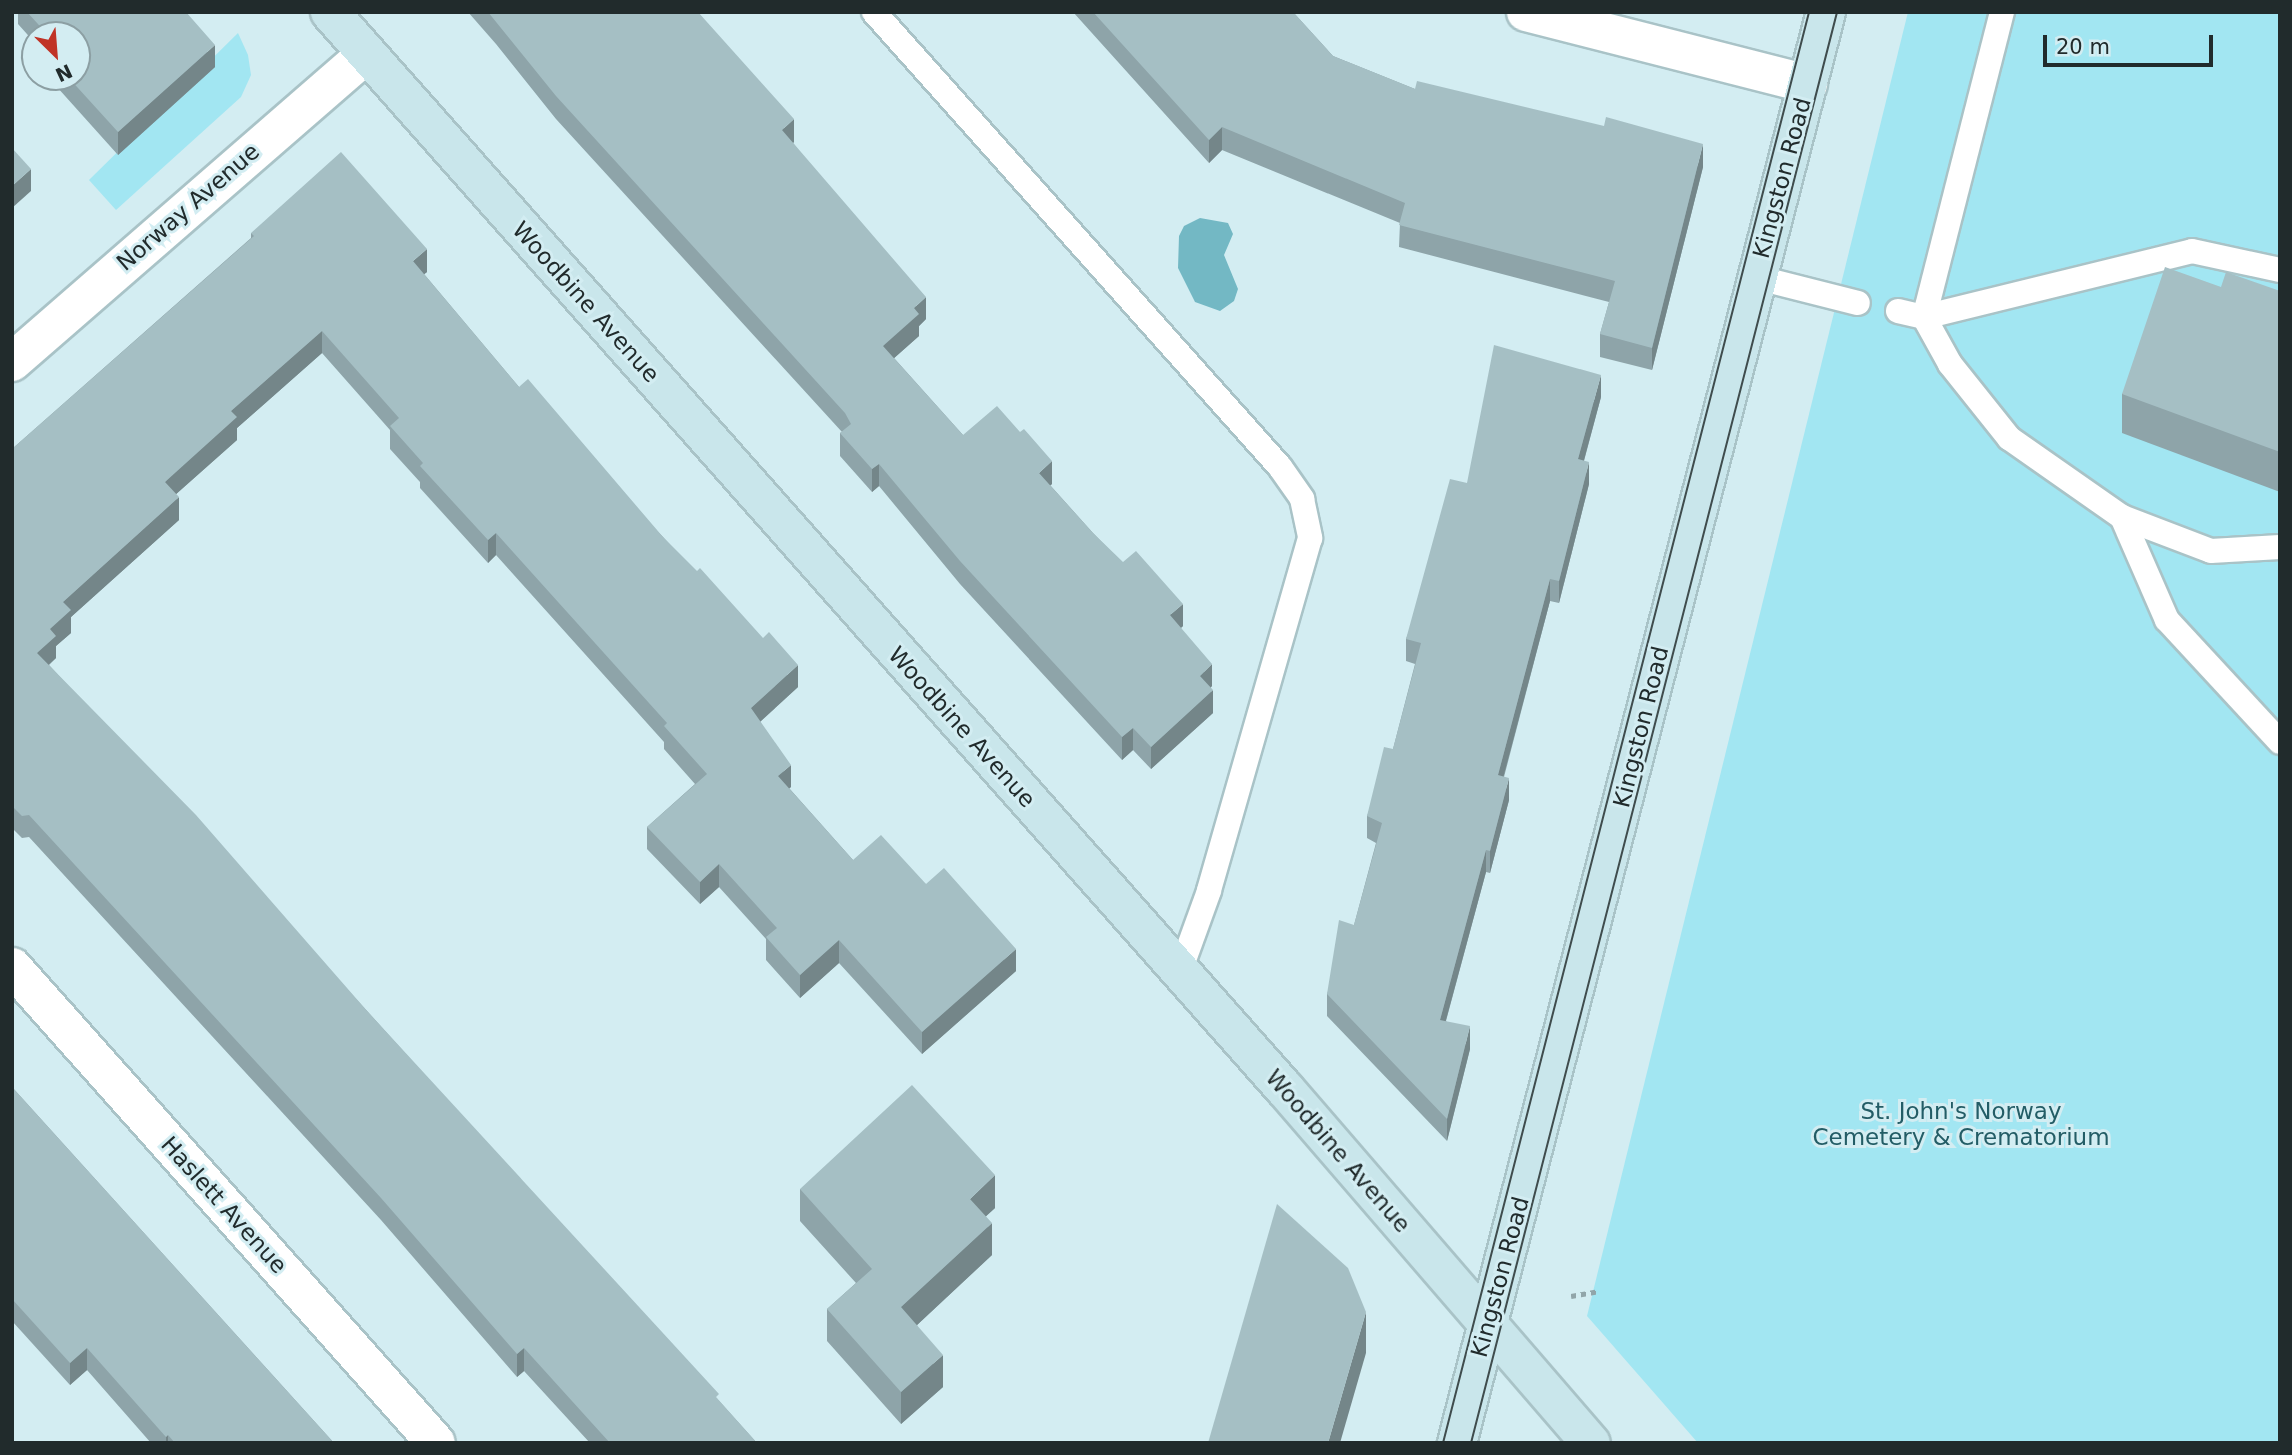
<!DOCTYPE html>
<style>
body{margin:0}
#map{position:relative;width:2292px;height:1455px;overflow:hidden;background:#d3edf2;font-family:"DejaVu Sans",sans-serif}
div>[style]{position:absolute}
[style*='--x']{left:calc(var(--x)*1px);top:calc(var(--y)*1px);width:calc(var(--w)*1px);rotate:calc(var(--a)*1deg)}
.green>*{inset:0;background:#a2e6f2}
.water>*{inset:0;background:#73b8c4}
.path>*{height:4.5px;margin-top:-2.25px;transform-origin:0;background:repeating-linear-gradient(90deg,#91a5a9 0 5px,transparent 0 10px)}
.roads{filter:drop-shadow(2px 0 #a9c3c7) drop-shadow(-2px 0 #a9c3c7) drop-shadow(0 2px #a9c3c7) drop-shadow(0 -2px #a9c3c7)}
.lane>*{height:24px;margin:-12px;padding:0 12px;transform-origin:12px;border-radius:12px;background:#fff}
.street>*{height:38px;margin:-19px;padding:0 19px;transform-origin:19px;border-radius:19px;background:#fff}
.secondary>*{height:38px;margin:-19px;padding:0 19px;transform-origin:19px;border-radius:19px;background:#c9e6eb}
.tram>*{height:2px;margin:-1px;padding:0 1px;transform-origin:1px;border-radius:1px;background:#3f4c4d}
.wall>*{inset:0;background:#8ea4a9}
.shaded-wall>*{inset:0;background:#748689}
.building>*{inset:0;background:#a5bfc4}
span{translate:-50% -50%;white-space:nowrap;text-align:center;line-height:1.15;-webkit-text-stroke:6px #d3edf2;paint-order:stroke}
.street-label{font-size:23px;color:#212b2c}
.park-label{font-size:23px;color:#235d66}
.frame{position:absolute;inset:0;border:14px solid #212b2c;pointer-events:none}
.north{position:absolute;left:21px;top:21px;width:70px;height:70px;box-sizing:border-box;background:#d3edf2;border:2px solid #8c9fa3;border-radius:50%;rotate:155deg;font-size:19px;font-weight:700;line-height:28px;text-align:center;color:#212b2c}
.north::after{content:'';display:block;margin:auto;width:24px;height:32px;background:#c03326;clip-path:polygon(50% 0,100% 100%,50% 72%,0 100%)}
.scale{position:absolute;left:2043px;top:35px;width:170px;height:32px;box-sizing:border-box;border:4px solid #212b2c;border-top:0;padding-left:9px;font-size:21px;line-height:24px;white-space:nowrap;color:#212b2c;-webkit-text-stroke:5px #d3edf2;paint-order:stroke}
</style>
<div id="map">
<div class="green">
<i style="clip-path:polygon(1908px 12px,2280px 12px,2280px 1443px,1698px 1443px,1587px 1316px)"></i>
<i style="clip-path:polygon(238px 33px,248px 55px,251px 75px,241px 97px,116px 210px,89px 180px)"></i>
</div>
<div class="water">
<i style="clip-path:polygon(1200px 218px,1228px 223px,1233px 234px,1224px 255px,1238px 289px,1234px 301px,1220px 311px,1195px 302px,1178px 268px,1179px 236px,1184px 226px)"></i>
</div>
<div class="path">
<i style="--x:1571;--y:1296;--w:29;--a:-10"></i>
</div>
<div class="roads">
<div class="lane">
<i style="--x:874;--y:12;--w:610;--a:48.26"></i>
<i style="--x:1280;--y:467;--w:39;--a:55"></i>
<i style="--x:1302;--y:499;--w:40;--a:78"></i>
<i style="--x:1310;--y:538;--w:367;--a:106"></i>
<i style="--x:1209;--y:891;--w:85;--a:109.9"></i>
<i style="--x:2002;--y:12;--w:315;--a:104.3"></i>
<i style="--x:1924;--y:317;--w:276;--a:-13.8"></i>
<i style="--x:2192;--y:251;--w:90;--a:12.2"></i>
<i style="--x:1755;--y:277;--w:106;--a:14.2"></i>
<i style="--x:1898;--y:311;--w:27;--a:13"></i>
<i style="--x:1924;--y:317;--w:54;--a:61"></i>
<i style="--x:1950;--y:364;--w:95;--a:51.4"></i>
<i style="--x:2009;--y:438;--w:138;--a:35"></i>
<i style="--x:2122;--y:517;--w:95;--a:20.9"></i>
<i style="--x:2211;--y:551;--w:69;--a:-3.3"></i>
<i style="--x:2122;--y:517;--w:112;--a:66.4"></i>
<i style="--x:2167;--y:620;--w:166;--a:47.2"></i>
</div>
<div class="street">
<i style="--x:1526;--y:12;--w:291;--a:14.3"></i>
<i style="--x:12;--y:362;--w:469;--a:-41"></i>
<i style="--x:12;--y:967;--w:637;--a:48.31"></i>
</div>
<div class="secondary">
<i style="--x:330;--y:12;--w:1439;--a:48.44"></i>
<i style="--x:1285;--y:1089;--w:468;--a:49.2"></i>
<i style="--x:1457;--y:1443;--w:1478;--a:-75.54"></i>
</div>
</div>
<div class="tram">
<i style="--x:1443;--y:1443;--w:1477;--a:-75.65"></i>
<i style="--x:1471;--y:1443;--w:1477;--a:-75.65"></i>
</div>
<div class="wall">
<i style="clip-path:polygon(18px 12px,186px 12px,215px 67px,118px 155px,48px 77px,77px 77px,77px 35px,35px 35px,35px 43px,18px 24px)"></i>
<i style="clip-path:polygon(468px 12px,698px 12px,794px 142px,793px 143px,926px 319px,919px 326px,919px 336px,894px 358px,963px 435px,1052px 484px,1050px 485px,1093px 533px,1183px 626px,1181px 628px,1212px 686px,1211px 687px,1213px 713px,1151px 769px,1133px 750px,1122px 760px,960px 584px,879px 486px,872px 492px,840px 456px,840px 433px,842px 432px,556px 119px,496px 44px)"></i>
<i style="clip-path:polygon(1073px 12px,1293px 12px,1333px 56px,1415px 89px,1703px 167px,1652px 370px,1600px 357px,1600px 334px,1609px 302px,1399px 247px,1400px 223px,1222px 150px,1209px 163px)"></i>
<i style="clip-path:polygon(251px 233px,427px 272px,424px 274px,519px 387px,663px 537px,798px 687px,760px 722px,791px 787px,789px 788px,853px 860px,926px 884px,1016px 971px,922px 1054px,839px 963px,800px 998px,766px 960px,766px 939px,719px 887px,700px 904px,647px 849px,647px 827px,695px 784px,664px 749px,664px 742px,496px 555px,488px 563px,420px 488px,420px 482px,390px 449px,390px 430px,322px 353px,237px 428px,237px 440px,176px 494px,179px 520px,71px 617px,71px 633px,56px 646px,56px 658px,49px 665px,368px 1012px,757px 1443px,590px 1443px,524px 1371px,517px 1377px,381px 1220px,29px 837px,22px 838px,12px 828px,12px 449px,251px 238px)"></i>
<i style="clip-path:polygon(2221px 287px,2280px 291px,2280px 492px,2122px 433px,2122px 394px)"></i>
<i style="clip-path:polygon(1601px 397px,1584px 461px,1589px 484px,1559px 603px,1550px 601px,1504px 777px,1509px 800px,1490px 873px,1486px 872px,1446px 1021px,1470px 1049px,1447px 1141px,1327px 1016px,1327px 994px,1354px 925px,1376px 843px,1367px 838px,1367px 816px,1393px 749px,1415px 664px,1406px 661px,1406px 639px,1467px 483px)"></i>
<i style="clip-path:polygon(12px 1087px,334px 1443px,151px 1443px,87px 1370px,70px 1385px,12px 1321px)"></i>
<i style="clip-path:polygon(800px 1189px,995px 1208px,986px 1216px,992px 1255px,917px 1325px,943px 1387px,901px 1424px,827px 1341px,827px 1309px,856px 1283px,800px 1221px)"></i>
</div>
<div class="shaded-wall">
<i style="clip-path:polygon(215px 45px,215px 67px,118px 155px,118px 132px)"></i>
<i style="clip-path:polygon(794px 119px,794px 142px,782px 153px,782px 130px)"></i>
<i style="clip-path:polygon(1222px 127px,1222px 150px,1209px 163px,1209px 140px)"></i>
<i style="clip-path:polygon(1703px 144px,1703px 167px,1652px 370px,1652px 348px)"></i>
<i style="clip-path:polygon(31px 169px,31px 191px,12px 208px,12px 186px)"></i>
<i style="clip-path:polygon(427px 249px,427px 272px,413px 283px,413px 261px)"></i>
<i style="clip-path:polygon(926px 297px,926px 319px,919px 326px,919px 336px,883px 368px,883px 346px,914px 308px)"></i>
<i style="clip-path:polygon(322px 331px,322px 353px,237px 428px,237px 440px,165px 504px,165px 482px,231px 411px)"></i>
<i style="clip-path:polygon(1601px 375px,1601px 397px,1578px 482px,1578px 459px)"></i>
<i style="clip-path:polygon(1052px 461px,1052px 484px,1039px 495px,1039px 473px)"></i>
<i style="clip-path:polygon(1589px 462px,1589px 484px,1559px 603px,1559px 581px)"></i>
<i style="clip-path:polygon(879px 464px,879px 486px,872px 492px,872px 469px)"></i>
<i style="clip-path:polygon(179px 497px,179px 520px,71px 617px,71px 633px,56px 646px,56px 658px,37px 675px,37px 653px,63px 602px)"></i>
<i style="clip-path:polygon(496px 533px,496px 555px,488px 563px,488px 540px)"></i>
<i style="clip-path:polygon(1550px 579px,1550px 601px,1498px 797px,1498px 775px)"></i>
<i style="clip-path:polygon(1183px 604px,1183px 626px,1170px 637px,1170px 615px)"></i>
<i style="clip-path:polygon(1212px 664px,1212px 686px,1200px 698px,1200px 676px)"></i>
<i style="clip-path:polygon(798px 665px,798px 687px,751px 730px,751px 708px)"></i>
<i style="clip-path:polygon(1213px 690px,1213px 713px,1151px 769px,1151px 747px)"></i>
<i style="clip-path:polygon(1133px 728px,1133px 750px,1122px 760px,1122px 737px)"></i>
<i style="clip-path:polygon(791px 765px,791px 787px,778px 798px,778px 776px)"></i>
<i style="clip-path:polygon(1509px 778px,1509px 800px,1490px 873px,1490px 851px)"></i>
<i style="clip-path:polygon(1486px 850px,1486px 872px,1440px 1042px,1440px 1020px)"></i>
<i style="clip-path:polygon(719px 864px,719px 887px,700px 904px,700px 882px)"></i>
<i style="clip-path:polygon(839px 940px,839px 963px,800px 998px,800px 975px)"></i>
<i style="clip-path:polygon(1016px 949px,1016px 971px,922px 1054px,922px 1032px)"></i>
<i style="clip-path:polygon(1470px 1026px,1470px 1049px,1447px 1141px,1447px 1119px)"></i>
<i style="clip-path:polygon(995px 1175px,995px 1208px,970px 1231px,970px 1199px)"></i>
<i style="clip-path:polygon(992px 1223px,992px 1255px,901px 1340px,901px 1307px)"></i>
<i style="clip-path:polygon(1366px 1312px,1366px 1353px,1340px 1443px,1328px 1443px)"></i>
<i style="clip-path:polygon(87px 1348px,87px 1370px,70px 1385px,70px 1363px)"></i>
<i style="clip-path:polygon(524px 1348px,524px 1371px,517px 1377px,517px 1354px)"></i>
<i style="clip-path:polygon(943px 1355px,943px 1387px,901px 1424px,901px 1392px)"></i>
<i style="clip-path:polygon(168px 1435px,168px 1443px,166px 1443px,166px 1437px)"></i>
</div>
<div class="building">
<i style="clip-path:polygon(27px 12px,186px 12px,215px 45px,118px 132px,68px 77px,77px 77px,77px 35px,48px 35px)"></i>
<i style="clip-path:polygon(488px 12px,698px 12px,794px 119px,782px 130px,926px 297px,914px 308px,919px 314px,883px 346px,963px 435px,997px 406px,1020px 432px,1024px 429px,1052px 461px,1039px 473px,1093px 533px,1123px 562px,1136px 551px,1183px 604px,1170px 615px,1212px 664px,1200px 676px,1213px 690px,1151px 747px,1133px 728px,1122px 737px,960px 561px,879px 464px,872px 469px,840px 433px,851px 424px,845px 413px,556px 96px)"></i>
<i style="clip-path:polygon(1093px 12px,1293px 12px,1333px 56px,1415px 89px,1417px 81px,1604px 126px,1606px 117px,1703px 144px,1652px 348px,1600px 334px,1615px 281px,1399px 225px,1405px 203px,1222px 127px,1209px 140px)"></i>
<i style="clip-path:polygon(12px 148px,31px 169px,12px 186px)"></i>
<i style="clip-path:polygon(341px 152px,427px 249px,413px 261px,519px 387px,528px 379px,663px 537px,697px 571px,700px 568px,763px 638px,769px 632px,798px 665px,751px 708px,791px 765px,778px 776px,853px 860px,881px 835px,926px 884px,944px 868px,1016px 949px,922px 1032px,839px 940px,800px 975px,766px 937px,777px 928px,719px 864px,700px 882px,647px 827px,707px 774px,664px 726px,667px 723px,496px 533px,488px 540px,420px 466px,423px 463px,390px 426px,399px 418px,322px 331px,231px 411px,237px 417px,165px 482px,179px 497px,63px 602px,71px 610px,50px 629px,56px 636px,37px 653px,196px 815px,368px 1012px,719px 1394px,716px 1397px,757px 1443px,610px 1443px,524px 1348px,517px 1354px,381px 1198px,29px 815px,22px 816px,12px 806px,12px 449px,254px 236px,251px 233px)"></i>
<i style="clip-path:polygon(2165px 267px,2221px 287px,2226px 272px,2280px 291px,2280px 452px,2122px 394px)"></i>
<i style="clip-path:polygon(1494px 345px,1601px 375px,1578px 459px,1589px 462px,1559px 581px,1550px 579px,1498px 775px,1509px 778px,1490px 851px,1486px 850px,1440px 1020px,1470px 1026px,1447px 1119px,1327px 994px,1339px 920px,1354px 925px,1382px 823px,1367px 816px,1384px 747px,1393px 749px,1421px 643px,1406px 639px,1450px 479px,1467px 483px)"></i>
<i style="clip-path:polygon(912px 1085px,995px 1175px,970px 1199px,992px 1223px,901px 1307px,943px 1355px,901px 1392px,827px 1309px,872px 1269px,800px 1189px)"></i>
<i style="clip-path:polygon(12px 1087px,334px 1443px,175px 1443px,168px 1435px,166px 1437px,87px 1348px,70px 1363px,12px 1299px)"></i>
<i style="clip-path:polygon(1277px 1204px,1348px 1268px,1366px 1312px,1328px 1443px,1208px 1443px)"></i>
</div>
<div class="street-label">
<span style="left:1782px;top:178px;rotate:-75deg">Kingston Road</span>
<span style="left:188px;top:207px;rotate:-41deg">Norway Avenue</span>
<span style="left:586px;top:302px;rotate:48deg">Woodbine Avenue</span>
<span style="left:962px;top:727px;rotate:48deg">Woodbine Avenue</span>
<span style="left:1641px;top:727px;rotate:-76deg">Kingston Road</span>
<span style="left:1338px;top:1151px;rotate:49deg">Woodbine Avenue</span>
<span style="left:224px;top:1205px;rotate:48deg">Haslett Avenue</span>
<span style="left:1500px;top:1277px;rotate:-75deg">Kingston Road</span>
</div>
<div class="park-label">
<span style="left:1961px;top:1124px">St. John's Norway<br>Cemetery &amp; Crematorium</span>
</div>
<div class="frame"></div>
<div class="north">N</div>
<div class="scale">20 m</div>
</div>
